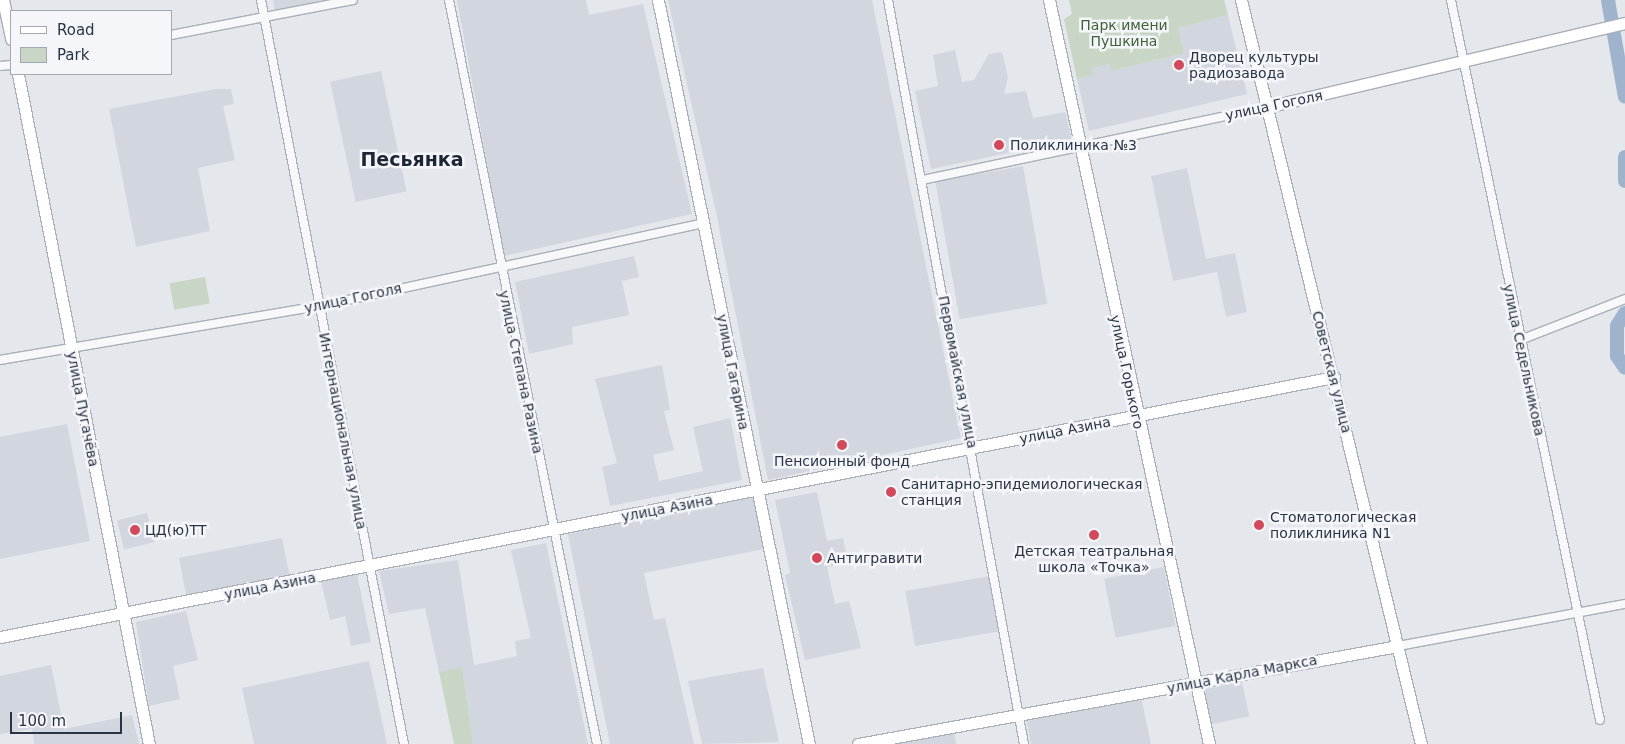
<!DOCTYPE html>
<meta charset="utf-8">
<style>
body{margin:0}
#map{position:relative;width:1625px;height:744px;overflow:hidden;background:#e4e7ec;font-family:"DejaVu Sans",sans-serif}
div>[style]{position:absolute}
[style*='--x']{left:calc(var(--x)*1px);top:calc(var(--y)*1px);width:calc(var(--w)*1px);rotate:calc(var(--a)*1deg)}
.built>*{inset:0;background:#d2d6de;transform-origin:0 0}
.green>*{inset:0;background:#c9d6c5;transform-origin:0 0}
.river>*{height:14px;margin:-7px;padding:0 7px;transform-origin:7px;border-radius:7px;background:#9fb4cc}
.roads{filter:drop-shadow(1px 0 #a9aeb7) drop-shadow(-1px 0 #a9aeb7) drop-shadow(0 1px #a9aeb7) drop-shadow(0 -1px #a9aeb7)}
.street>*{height:8px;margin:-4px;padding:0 4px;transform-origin:4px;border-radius:4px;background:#f7f8fa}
.secondary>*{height:11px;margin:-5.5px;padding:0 5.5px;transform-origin:5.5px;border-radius:5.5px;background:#fff}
.dots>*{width:14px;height:14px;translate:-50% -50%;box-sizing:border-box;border:2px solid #f4f6f9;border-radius:50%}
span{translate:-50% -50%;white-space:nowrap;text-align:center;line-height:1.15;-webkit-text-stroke:5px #f4f6f9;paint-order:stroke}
.park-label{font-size:14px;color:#3f6138}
.poi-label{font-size:14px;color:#2b3445}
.left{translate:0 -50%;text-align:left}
.street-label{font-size:14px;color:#2b3445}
.district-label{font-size:19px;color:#1d2536;font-weight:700}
.legend{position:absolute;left:10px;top:10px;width:162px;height:65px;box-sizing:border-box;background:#f4f6f9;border:1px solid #a4a8b1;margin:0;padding:6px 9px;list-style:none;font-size:15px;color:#2b3445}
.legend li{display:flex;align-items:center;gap:10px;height:25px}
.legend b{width:25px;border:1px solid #a4a8b1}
.scale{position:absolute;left:10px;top:712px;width:112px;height:22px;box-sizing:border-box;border:2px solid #2b3445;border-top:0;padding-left:6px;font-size:15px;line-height:18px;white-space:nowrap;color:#2b3445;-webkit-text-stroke:4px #f4f6f9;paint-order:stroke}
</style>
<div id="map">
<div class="built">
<i style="clip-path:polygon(273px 0,323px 0,275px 12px)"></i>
<i style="clip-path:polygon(457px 0,586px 0,589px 15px,643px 4px,692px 214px,504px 256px)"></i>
<i style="clip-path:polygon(668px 0,872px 0,961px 438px,768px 480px,716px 212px)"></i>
<i style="clip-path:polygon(1228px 15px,1247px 94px,1089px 131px,1077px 79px,1093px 75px,1091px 68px,1110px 64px,1112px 71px,1184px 53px,1178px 28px)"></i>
<i style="clip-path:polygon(955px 50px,962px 82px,974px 80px,989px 54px,1002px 52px,1008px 77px,1004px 94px,1026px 91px,1033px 118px,1065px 112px,1072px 140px,931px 169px,915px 91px,938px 86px,933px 55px)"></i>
<i style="left:381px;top:71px;width:123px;height:52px;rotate:78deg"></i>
<i style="clip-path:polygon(216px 89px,231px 89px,234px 104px,223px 106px,235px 160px,198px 168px,210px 231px,136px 247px,109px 109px)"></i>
<i style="left:1023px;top:166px;width:140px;height:89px;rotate:80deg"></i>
<i style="clip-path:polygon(1187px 168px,1206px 259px,1235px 253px,1247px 312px,1226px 317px,1217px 272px,1173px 281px,1151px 176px)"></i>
<i style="clip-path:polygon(634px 256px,639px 277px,622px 281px,629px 315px,572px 327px,573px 344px,529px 354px,515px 282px)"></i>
<i style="clip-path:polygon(662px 365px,670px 410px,664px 411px,674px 450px,653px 455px,659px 481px,703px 471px,693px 427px,730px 418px,742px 480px,610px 506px,602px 467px,617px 463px,595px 379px)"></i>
<i style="clip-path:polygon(67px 424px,90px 541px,0 559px,0 437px)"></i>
<i style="clip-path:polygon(817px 492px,827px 541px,843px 538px,848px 563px,827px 567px,835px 604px,849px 601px,861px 648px,805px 660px,785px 575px,790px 573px,775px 500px)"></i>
<i style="clip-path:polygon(753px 497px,764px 549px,644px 573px,654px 620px,665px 618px,694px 744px,610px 744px,568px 534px)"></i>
<i style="left:147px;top:513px;width:30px;height:31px;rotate:76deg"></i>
<i style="left:282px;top:538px;width:38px;height:105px;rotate:79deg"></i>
<i style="clip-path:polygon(546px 543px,588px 744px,473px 744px,462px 668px,439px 672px,425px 608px,389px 614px,379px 571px,458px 560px,474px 665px,517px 656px,515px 641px,531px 638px,511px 550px)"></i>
<i style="left:1164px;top:567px;width:60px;height:61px;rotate:79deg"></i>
<i style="clip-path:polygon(357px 574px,371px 642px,351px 646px,345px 616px,330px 620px,321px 581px)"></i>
<i style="left:990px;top:576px;width:56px;height:86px;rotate:80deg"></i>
<i style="clip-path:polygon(186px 611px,198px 660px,173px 666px,180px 699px,149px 706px,136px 622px)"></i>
<i style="clip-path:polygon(369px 661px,387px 744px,254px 744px,242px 688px)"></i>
<i style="clip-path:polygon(51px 665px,64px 729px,132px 715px,139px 744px,34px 744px,32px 729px,0 734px,0 676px)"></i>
<i style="clip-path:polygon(763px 668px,779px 742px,702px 744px,688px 681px)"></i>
<i style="left:1241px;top:677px;width:40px;height:40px;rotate:78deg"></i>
<i style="clip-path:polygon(1141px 697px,1151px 744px,1031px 744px,1026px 719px)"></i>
<i style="clip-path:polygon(954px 731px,956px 744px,890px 744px)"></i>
</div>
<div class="green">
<i style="clip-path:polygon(1069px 0,1224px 0,1228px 15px,1178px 28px,1184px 53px,1112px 71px,1109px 64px,1092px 68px,1093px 75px,1077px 79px,1064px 19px,1072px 14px)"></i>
<i style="left:205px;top:277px;width:27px;height:36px;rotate:80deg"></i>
<i style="clip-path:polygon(462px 667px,473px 744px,454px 744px,439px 672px)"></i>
</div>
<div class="river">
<i style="--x:1608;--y:0;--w:98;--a:80.1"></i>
<i style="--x:1625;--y:157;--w:24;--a:90"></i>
<i style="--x:1625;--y:313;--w:15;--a:122"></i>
<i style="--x:1617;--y:326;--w:30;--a:90"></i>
<i style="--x:1617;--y:356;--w:14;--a:56"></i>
</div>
<div class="roads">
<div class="street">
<i style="--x:261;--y:0;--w:758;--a:79.12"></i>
<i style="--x:449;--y:0;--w:759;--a:78.75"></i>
<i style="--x:888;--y:0;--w:756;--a:79.64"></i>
<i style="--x:1451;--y:0;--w:735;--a:78.31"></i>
<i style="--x:171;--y:35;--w:185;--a:-10.9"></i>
<i style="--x:0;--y:66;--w:11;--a:-5"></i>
<i style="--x:922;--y:180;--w:353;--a:-11.9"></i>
<i style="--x:1520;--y:340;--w:113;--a:-21.3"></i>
<i style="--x:0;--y:360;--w:325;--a:-9.6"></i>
<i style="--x:320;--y:306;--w:392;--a:-12.2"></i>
<i style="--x:1398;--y:646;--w:231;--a:-10.5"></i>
</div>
<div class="secondary">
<i style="--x:3;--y:0;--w:40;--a:78"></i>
<i style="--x:658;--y:0;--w:759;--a:78.53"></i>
<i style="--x:1049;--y:0;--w:761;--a:77.86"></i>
<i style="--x:1241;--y:0;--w:765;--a:76.4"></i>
<i style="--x:18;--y:74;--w:683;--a:78.94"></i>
<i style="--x:1267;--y:107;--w:368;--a:-13.2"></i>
<i style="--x:0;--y:637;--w:1359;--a:-11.03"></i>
<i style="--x:858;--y:744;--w:549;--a:-10.29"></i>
</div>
</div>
<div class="dots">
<i style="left:1179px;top:65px;background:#d1495b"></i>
<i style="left:999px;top:145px;background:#d1495b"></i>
<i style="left:842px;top:445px;background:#d1495b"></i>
<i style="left:891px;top:492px;background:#d1495b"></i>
<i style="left:1259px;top:525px;background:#d1495b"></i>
<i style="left:135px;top:530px;background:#d1495b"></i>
<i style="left:1094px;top:535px;background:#d1495b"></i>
<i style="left:817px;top:558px;background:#d1495b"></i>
</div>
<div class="park-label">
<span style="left:1124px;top:33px">Парк имени<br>Пушкина</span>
</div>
<div class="poi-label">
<span class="left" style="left:1189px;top:65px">Дворец культуры<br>радиозавода</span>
<span class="left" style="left:1010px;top:145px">Поликлиника №3</span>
<span style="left:842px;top:461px">Пенсионный фонд</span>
<span class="left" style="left:901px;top:492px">Санитарно-эпидемиологическая<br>станция</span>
<span class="left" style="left:1270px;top:525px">Стоматологическая<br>поликлиника N1</span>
<span class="left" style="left:145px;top:530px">ЦД(ю)ТТ</span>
<span style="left:1094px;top:559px">Детская театральная<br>школа «Точка»</span>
<span class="left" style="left:827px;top:558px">Антигравити</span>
</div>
<div class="street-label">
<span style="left:1274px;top:105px;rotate:-12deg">улица Гоголя</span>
<span style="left:353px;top:298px;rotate:-12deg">улица Гоголя</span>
<span style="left:1524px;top:360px;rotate:78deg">улица Седельникова</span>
<span style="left:521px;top:372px;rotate:78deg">улица Степана Разина</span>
<span style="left:733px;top:372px;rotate:79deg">улица Гагарина</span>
<span style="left:958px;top:372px;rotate:79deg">Первомайская улица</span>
<span style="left:1127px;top:372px;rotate:78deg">улица Горького</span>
<span style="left:1332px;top:372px;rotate:76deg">Советская улица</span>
<span style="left:83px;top:409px;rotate:79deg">улица Пугачёва</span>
<span style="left:1065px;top:430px;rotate:-11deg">улица Азина</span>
<span style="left:343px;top:431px;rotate:79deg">Интернациональная улица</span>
<span style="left:667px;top:508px;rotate:-11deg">улица Азина</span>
<span style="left:270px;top:586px;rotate:-11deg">улица Азина</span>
<span style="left:1242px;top:674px;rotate:-11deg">улица Карла Маркса</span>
</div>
<div class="district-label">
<span style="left:412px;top:160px">Песьянка</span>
</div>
<ul class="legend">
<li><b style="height:6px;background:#fff"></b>Road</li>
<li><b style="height:14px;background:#c9d6c5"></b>Park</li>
</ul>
<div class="scale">100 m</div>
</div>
